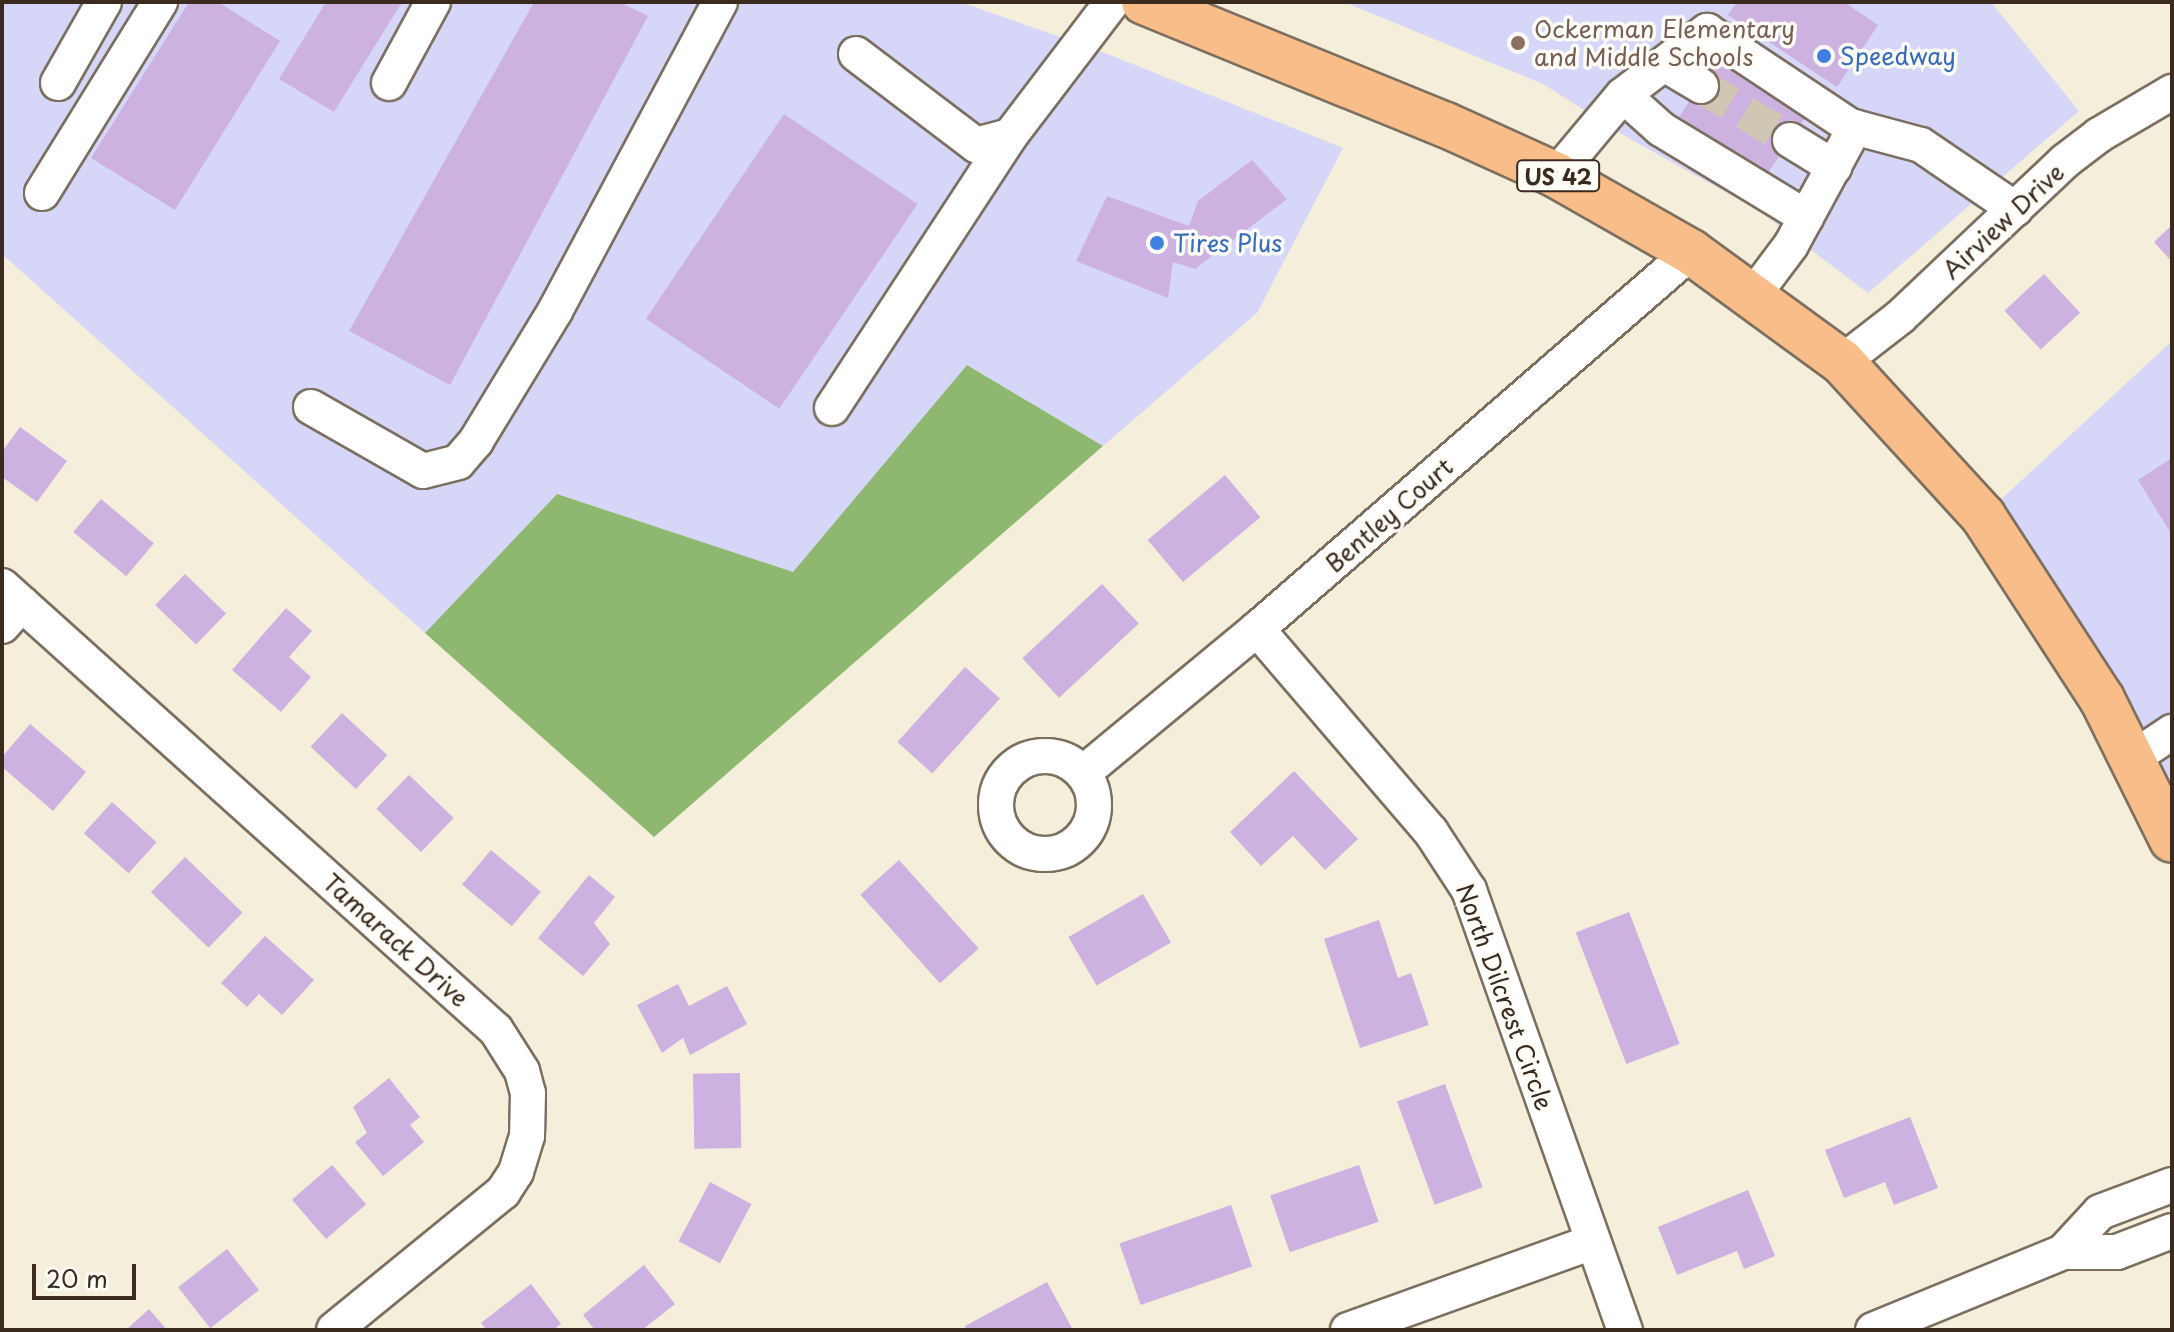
<!DOCTYPE html>
<style>
body{margin:0}
#map{position:relative;width:2174px;height:1332px;overflow:hidden;background:#f4eeda;font-family:"Playpen Sans",sans-serif}
div>[style]{position:absolute}
[style*='--x']{left:calc(var(--x)*1px);top:calc(var(--y)*1px);width:calc(var(--w)*1px);rotate:calc(var(--a)*1deg)}
.built>*{inset:0;background:#d6d7f8}
.forest>*{inset:0;background:#8eb870}
.building>*{inset:0;background:#cdb1e1;transform-origin:0 0}
.minor-tunnel>*{height:34px;margin-top:-17px;transform-origin:0;background:repeating-linear-gradient(90deg,#cfc7b4 0 34px,transparent 0 51px)}
.roads{filter:drop-shadow(2px 0 #7c6f60) drop-shadow(-2px 0 #7c6f60) drop-shadow(0 2px #7c6f60) drop-shadow(0 -2px #7c6f60)}
.minor>*{height:34px;margin:-17px;padding:0 17px;transform-origin:17px;border-radius:17px;background:#fff}
.minor>.ring{margin:-17px;padding:0;box-sizing:content-box;background:none;border:34px solid #fff;border-radius:50%}
.major>*{height:44px;margin:-22px;padding:0 22px;transform-origin:22px;border-radius:22px;background:#f8bd88}
.dots>*{width:22px;height:22px;translate:-50% -50%;box-sizing:border-box;border:4px solid #fdfcf7;border-radius:50%}
span{translate:-50% -50%;white-space:nowrap;text-align:center;line-height:1.15;-webkit-text-stroke:7px #fdfcf7;paint-order:stroke}
.shield-label span{padding:2px 6px;background:#fdfcf7;border:2px solid;border-radius:6px;-webkit-text-stroke-width:0}
.shield-label{font-size:22px;color:#3b2a1e;font-weight:700}
.education-label{font-size:24px;color:#785e54}
.left{translate:0 -50%;text-align:left}
.shop-label{font-size:24px;color:#366cbe}
.street-label{font-size:24px;color:#3b2a1e}
.frame{position:absolute;inset:0;border:4px solid #3b2a1e;pointer-events:none}
.scale{position:absolute;left:32px;top:1264px;width:104px;height:36px;box-sizing:border-box;border:4px solid #3b2a1e;border-top:0;padding-left:10px;font-size:24px;line-height:28px;white-space:nowrap;color:#3b2a1e;-webkit-text-stroke:6px #fdfcf7;paint-order:stroke}
</style>
<div id="map">
<div class="built">
<i style="clip-path:polygon(2px 2px,961px 2px,1105px 53px,1343px 148px,1257px 313px,1103px 446px,967px 365px,793px 573px,557px 494px,425px 633px,2px 254px)"></i>
<i style="clip-path:polygon(1344px 2px,1991px 2px,2079px 111px,1868px 293px,1758px 210px,1623px 135px,1543px 84px)"></i>
<i style="clip-path:polygon(2172px 341px,2172px 840px,1983px 516px)"></i>
</div>
<div class="forest">
<i style="clip-path:polygon(967px 365px,1103px 446px,654px 837px,425px 633px,557px 494px,793px 572px)"></i>
</div>
<div class="building">
<i style="clip-path:polygon(189px 2px,218px 2px,280px 41px,175px 210px,91px 158px)"></i>
<i style="clip-path:polygon(326px 2px,402px 2px,334px 112px,279px 79px)"></i>
<i style="clip-path:polygon(534px 2px,619px 2px,648px 16px,450px 385px,349px 331px)"></i>
<i style="clip-path:polygon(1737px 2px,1844px 2px,1878px 25px,1837px 87px,1728px 15px)"></i>
<i style="left:1720px;top:56px;width:105px;height:73px;rotate:34deg"></i>
<i style="left:784px;top:114px;width:161px;height:247px;rotate:34deg"></i>
<i style="clip-path:polygon(1252px 160px,1287px 199px,1195px 269px,1173px 262px,1168px 298px,1076px 261px,1107px 196px,1189px 226px,1198px 201px)"></i>
<i style="clip-path:polygon(2172px 225px,2172px 262px,2154px 242px)"></i>
<i style="left:2044px;top:274px;width:53px;height:54px;rotate:47deg"></i>
<i style="clip-path:polygon(20px 427px,67px 461px,37px 502px,2px 477px,2px 452px)"></i>
<i style="clip-path:polygon(2172px 458px,2172px 535px,2138px 480px)"></i>
<i style="left:1225px;top:475px;width:55px;height:101px;rotate:50deg"></i>
<i style="left:101px;top:499px;width:69px;height:43px;rotate:40deg"></i>
<i style="left:185px;top:574px;width:57px;height:43px;rotate:44deg"></i>
<i style="left:1102px;top:584px;width:54px;height:109px;rotate:47deg"></i>
<i style="clip-path:polygon(286px 608px,312px 631px,289px 657px,311px 677px,281px 712px,232px 670px)"></i>
<i style="left:965px;top:667px;width:47px;height:101px;rotate:42deg"></i>
<i style="left:342px;top:713px;width:62px;height:46px;rotate:43deg"></i>
<i style="clip-path:polygon(30px 724px,86px 772px,53px 811px,2px 767px,2px 757px)"></i>
<i style="clip-path:polygon(1294px 771px,1358px 839px,1325px 870px,1293px 836px,1261px 866px,1230px 832px)"></i>
<i style="left:409px;top:775px;width:62px;height:47px;rotate:44deg"></i>
<i style="left:112px;top:802px;width:60px;height:42px;rotate:42deg"></i>
<i style="left:491px;top:850px;width:65px;height:45px;rotate:40deg"></i>
<i style="left:185px;top:857px;width:80px;height:49px;rotate:44deg"></i>
<i style="left:899px;top:860px;width:119px;height:52px;rotate:48deg"></i>
<i style="clip-path:polygon(589px 875px,615px 897px,594px 923px,610px 944px,583px 976px,538px 938px)"></i>
<i style="left:1143px;top:894px;width:56px;height:86px;rotate:60deg"></i>
<i style="left:1629px;top:912px;width:141px;height:57px;rotate:69deg"></i>
<i style="clip-path:polygon(1379px 920px,1398px 978px,1411px 973px,1429px 1025px,1360px 1048px,1324px 939px)"></i>
<i style="clip-path:polygon(265px 936px,314px 980px,282px 1015px,259px 994px,247px 1007px,221px 983px)"></i>
<i style="clip-path:polygon(678px 984px,689px 1006px,727px 986px,747px 1024px,690px 1055px,683px 1038px,662px 1053px,637px 1005px)"></i>
<i style="left:740px;top:1073px;width:75px;height:47px;rotate:89deg"></i>
<i style="clip-path:polygon(389px 1078px,420px 1117px,410px 1125px,424px 1142px,383px 1176px,355px 1142px,367px 1133px,353px 1107px)"></i>
<i style="left:1445px;top:1084px;width:110px;height:51px;rotate:70deg"></i>
<i style="clip-path:polygon(1910px 1117px,1938px 1188px,1894px 1205px,1885px 1182px,1844px 1198px,1825px 1150px)"></i>
<i style="left:332px;top:1165px;width:52px;height:53px;rotate:49deg"></i>
<i style="left:1359px;top:1165px;width:60px;height:94px;rotate:71deg"></i>
<i style="left:710px;top:1182px;width:47px;height:67px;rotate:28deg"></i>
<i style="clip-path:polygon(1748px 1190px,1775px 1256px,1744px 1269px,1737px 1251px,1677px 1275px,1658px 1227px)"></i>
<i style="left:1231px;top:1205px;width:65px;height:118px;rotate:71deg"></i>
<i style="left:227px;top:1249px;width:52px;height:62px;rotate:52deg"></i>
<i style="clip-path:polygon(644px 1265px,675px 1304px,642px 1330px,595px 1330px,583px 1315px)"></i>
<i style="clip-path:polygon(1047px 1282px,1073px 1330px,967px 1330px,965px 1326px)"></i>
<i style="clip-path:polygon(531px 1284px,561px 1324px,553px 1330px,487px 1330px,481px 1323px)"></i>
<i style="clip-path:polygon(149px 1309px,167px 1330px,126px 1330px)"></i>
</div>
<div class="minor-tunnel">
<i style="--x:1701;--y:86;--w:104;--a:31.2"></i>
</div>
<div class="roads">
<div class="minor">
<i style="--x:856;--y:54;--w:151;--a:37.2"></i>
<i style="--x:976;--y:145;--w:35;--a:-15"></i>
<i style="--x:1010;--y:136;--w:168;--a:-52.7"></i>
<i style="--x:1664;--y:64;--w:43;--a:30.7"></i>
<i style="--x:58;--y:83;--w:93;--a:-60.4"></i>
<i style="--x:389;--y:83;--w:92;--a:-61.5"></i>
<i style="--x:1623;--y:95;--w:51;--a:41.8"></i>
<i style="--x:1661;--y:129;--w:170;--a:31.3"></i>
<i style="--x:1790;--y:140;--w:52;--a:31.5"></i>
<i style="--x:1556;--y:175;--w:104;--a:-50.1"></i>
<i style="--x:1623;--y:95;--w:106;--a:-37.3"></i>
<i style="--x:1707;--y:31;--w:172;--a:33.6"></i>
<i style="--x:1850;--y:126;--w:73;--a:15"></i>
<i style="--x:1921;--y:145;--w:114;--a:34.2"></i>
<i style="--x:42;--y:193;--w:225;--a:-58.3"></i>
<i style="--x:1752;--y:297;--w:65;--a:-53.1"></i>
<i style="--x:1791;--y:245;--w:134;--a:-61.5"></i>
<i style="--x:1842;--y:362;--w:73;--a:-37.8"></i>
<i style="--x:1900;--y:317;--w:227;--a:-43.4"></i>
<i style="--x:2065;--y:161;--w:43;--a:-37.4"></i>
<i style="--x:2099;--y:135;--w:85;--a:-30.5"></i>
<i style="--x:311;--y:407;--w:129;--a:29.7"></i>
<i style="--x:423;--y:471;--w:36;--a:-14"></i>
<i style="--x:458;--y:462;--w:28;--a:-49"></i>
<i style="--x:476;--y:441;--w:152;--a:-58.7"></i>
<i style="--x:555;--y:311;--w:350;--a:-61.9"></i>
<i style="--x:832;--y:408;--w:325;--a:-56.8"></i>
<i style="--x:2;--y:586;--w:664;--a:41.95"></i>
<i style="--x:496;--y:1030;--w:49;--a:57.6"></i>
<i style="--x:522;--y:1071;--w:23;--a:75"></i>
<i style="--x:528;--y:1093;--w:43;--a:91.3"></i>
<i style="--x:527;--y:1136;--w:38;--a:107"></i>
<i style="--x:516;--y:1172;--w:24;--a:123"></i>
<i style="--x:503;--y:1192;--w:218;--a:140.8"></i>
<i style="--x:2;--y:626;--w:30;--a:-48"></i>
<i style="--x:1257;--y:629;--w:267;--a:49.4"></i>
<i style="--x:1431;--y:832;--w:69;--a:56.8"></i>
<i style="--x:1469;--y:890;--w:467;--a:70.5"></i>
<i class="ring" style="left:996px;top:756px;width:64px;height:64px"></i>
<i style="--x:2133;--y:758;--w:47;--a:-33.7"></i>
<i style="--x:1083;--y:773;--w:226;--a:-39.6"></i>
<i style="--x:1257;--y:629;--w:575;--a:-40.98"></i>
<i style="--x:2063;--y:1252;--w:54;--a:-47.2"></i>
<i style="--x:2100;--y:1212;--w:77;--a:-20.6"></i>
<i style="--x:1348;--y:1330;--w:260;--a:-19.8"></i>
<i style="--x:1873;--y:1330;--w:205;--a:-22.3"></i>
<i style="--x:2063;--y:1252;--w:54;--a:0"></i>
<i style="--x:2117;--y:1252;--w:59;--a:-20.9"></i>
</div>
<div class="major">
<i style="--x:1144;--y:2;--w:326;--a:22.2"></i>
<i style="--x:1446;--y:125;--w:121;--a:24.4"></i>
<i style="--x:1556;--y:175;--w:155;--a:29.7"></i>
<i style="--x:1691;--y:252;--w:187;--a:36.1"></i>
<i style="--x:1842;--y:362;--w:209;--a:47.5"></i>
<i style="--x:1983;--y:516;--w:218;--a:57"></i>
<i style="--x:2102;--y:699;--w:157;--a:63.6"></i>
</div>
</div>
<div class="dots">
<i style="left:1518px;top:43px;background:#8d6e63"></i>
<i style="left:1824px;top:56px;background:#3f7fe0"></i>
<i style="left:1157px;top:243px;background:#3f7fe0"></i>
</div>
<div class="shield-label">
<span style="left:1558px;top:176px">US 42</span>
</div>
<div class="education-label">
<span class="left" style="left:1534px;top:43px">Ockerman Elementary<br>and Middle Schools</span>
</div>
<div class="shop-label">
<span class="left" style="left:1840px;top:56px">Speedway</span>
<span class="left" style="left:1173px;top:243px">Tires Plus</span>
</div>
<div class="street-label">
<span style="left:2003px;top:221px;rotate:-43deg">Airview Drive</span>
<span style="left:1389px;top:515px;rotate:-41deg">Bentley Court</span>
<span style="left:396px;top:940px;rotate:42deg">Tamarack Drive</span>
<span style="left:1505px;top:997px;rotate:70deg">North Dilcrest Circle</span>
</div>
<div class="frame"></div>
<div class="scale">20 m</div>
</div>
